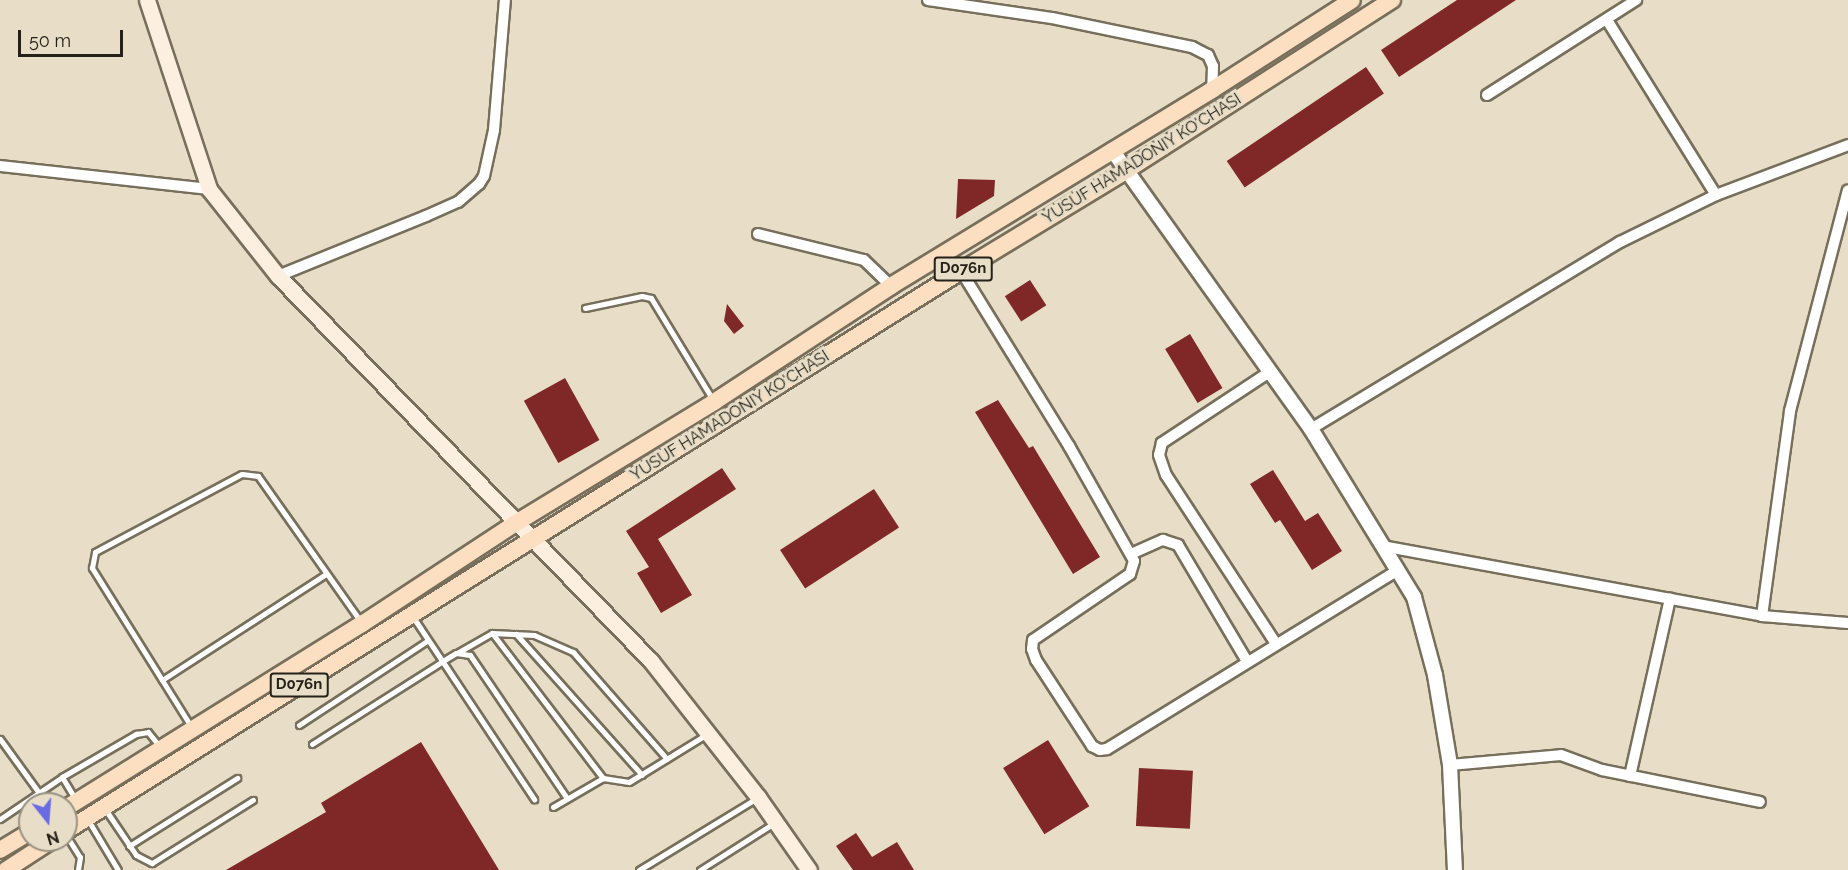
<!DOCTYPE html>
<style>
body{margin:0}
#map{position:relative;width:1848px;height:870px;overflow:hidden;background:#e8dec8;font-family:Raleway,sans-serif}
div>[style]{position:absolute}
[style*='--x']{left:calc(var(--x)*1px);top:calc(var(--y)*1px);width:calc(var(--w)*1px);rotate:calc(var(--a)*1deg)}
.building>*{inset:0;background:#7f2827;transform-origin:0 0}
.roads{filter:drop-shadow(2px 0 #776f5b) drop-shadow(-2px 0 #776f5b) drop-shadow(0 2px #776f5b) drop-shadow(0 -2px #776f5b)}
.service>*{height:5px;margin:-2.5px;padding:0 2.5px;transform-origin:2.5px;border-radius:2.5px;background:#fff}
.minor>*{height:10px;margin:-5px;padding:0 5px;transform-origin:5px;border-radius:5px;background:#fff}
.tertiary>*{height:14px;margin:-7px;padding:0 7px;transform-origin:7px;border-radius:7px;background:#fff}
.secondary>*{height:15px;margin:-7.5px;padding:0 7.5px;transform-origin:7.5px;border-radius:7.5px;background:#fdefe0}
.primary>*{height:16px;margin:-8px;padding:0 8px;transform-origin:8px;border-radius:8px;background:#fbdfc0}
span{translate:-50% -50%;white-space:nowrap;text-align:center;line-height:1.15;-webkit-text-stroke:6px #e8dec8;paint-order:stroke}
.shield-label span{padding:2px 4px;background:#e8dec8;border:2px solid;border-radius:4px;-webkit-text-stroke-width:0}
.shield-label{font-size:15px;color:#252119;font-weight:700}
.street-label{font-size:16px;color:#252119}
.north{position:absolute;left:18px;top:792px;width:60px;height:60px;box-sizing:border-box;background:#e8dec8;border:2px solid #9a9282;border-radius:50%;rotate:163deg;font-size:16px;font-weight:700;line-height:24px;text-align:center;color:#252119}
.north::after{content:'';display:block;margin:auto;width:21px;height:27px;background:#686be4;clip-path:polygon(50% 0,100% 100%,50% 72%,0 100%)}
.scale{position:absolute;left:18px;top:30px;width:105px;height:27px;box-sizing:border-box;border:3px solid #252119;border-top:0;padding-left:8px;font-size:18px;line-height:21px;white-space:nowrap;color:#252119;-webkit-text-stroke:4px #e8dec8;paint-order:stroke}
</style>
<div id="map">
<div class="building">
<i style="clip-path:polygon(1457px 0,1516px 0,1399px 77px,1381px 50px)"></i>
<i style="left:1366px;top:67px;width:32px;height:168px;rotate:56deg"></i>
<i style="clip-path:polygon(958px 179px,995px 180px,994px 196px,956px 219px)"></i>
<i style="left:1030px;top:280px;width:30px;height:30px;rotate:57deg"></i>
<i style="clip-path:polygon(727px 304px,744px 326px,734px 334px,724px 321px)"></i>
<i style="left:1190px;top:334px;width:63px;height:29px;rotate:59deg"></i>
<i style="left:565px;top:378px;width:71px;height:47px;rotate:61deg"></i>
<i style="clip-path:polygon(998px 400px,1029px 448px,1033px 446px,1100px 557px,1073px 574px,975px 412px)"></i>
<i style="clip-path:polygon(722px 468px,736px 489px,658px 539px,692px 595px,661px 613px,637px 573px,649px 567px,626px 531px)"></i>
<i style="clip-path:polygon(1273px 470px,1305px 521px,1318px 513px,1342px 551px,1312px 570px,1280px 520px,1275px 523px,1250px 484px)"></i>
<i style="left:874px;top:489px;width:46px;height:112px;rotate:57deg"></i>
<i style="left:1048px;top:740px;width:78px;height:53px;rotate:58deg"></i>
<i style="clip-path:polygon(421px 742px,499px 870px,226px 870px,326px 812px,321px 803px)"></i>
<i style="left:1139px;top:768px;width:54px;height:58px;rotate:3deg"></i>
<i style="clip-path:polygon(856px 833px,872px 857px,897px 842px,914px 870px,853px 870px,836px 846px)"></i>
</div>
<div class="roads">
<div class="service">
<i style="--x:585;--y:308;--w:58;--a:-11.9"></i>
<i style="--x:642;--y:296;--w:9;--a:13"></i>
<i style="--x:651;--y:298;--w:119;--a:58.7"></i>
<i style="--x:413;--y:617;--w:219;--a:56.4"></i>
<i style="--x:492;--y:633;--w:183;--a:52.6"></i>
<i style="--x:516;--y:634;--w:189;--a:48.2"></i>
<i style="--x:457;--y:653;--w:40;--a:-29.7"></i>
<i style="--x:492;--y:633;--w:42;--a:2.7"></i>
<i style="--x:534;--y:635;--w:43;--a:23.6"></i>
<i style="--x:573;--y:652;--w:142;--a:48.7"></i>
<i style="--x:162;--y:680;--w:195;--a:-32.9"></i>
<i style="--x:299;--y:725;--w:153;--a:-33.3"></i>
<i style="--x:192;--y:728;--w:189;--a:-122"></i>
<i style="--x:92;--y:568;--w:16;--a:-79"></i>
<i style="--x:95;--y:552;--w:166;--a:-28"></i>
<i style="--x:242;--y:474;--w:16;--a:7"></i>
<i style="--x:258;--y:476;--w:179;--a:54.8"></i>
<i style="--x:0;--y:739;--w:80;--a:54.1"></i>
<i style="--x:312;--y:744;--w:153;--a:-32.4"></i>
<i style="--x:441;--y:662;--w:17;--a:-31"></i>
<i style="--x:456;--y:653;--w:14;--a:8"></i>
<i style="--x:470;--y:655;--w:173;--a:55.9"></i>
<i style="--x:62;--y:777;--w:26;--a:59"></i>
<i style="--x:553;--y:807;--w:58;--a:-30.1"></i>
<i style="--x:603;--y:778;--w:26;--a:9"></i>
<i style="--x:629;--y:782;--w:92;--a:-31.6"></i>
<i style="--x:105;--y:809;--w:55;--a:56"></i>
<i style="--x:136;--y:855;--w:18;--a:27"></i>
<i style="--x:152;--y:863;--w:119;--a:-32"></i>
<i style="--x:0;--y:819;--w:75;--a:-34.1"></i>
<i style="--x:62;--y:777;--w:86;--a:-30.2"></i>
<i style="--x:136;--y:734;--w:12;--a:-9"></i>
<i style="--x:148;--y:732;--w:19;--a:51"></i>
<i style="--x:88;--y:820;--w:58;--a:59"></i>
<i style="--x:66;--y:835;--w:26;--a:58"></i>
<i style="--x:80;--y:857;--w:13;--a:99"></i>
<i style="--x:129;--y:846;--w:128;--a:-32.2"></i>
<i style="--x:639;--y:870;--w:138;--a:-31.4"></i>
<i style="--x:700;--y:870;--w:88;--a:-32.4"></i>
</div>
<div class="minor">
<i style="--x:928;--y:0;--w:125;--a:8.3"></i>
<i style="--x:1052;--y:18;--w:143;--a:11.7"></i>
<i style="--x:1192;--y:47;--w:18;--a:27"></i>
<i style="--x:1208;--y:55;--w:12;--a:66"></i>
<i style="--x:1213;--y:66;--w:24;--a:92"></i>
<i style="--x:1607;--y:20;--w:206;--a:58.1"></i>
<i style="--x:1487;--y:95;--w:177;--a:-32.5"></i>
<i style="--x:0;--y:166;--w:210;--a:6.3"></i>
<i style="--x:758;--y:234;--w:109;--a:13.8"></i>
<i style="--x:864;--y:260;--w:37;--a:44"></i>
<i style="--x:961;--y:271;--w:206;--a:58.3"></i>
<i style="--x:1069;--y:446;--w:132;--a:60.5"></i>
<i style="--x:1134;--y:561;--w:14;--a:107"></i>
<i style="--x:1130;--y:574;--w:117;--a:145.8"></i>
<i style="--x:1033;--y:640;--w:9;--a:96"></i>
<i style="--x:1032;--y:649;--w:12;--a:70"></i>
<i style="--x:1036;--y:660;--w:103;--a:56.9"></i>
<i style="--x:1092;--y:746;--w:9;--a:27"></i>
<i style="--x:1100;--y:750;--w:7;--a:-8"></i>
<i style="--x:1107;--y:749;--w:342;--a:-31.6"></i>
<i style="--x:278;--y:276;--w:160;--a:-22.1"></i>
<i style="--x:426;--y:216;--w:35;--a:-24"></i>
<i style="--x:458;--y:202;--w:28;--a:-41"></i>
<i style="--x:479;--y:184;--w:9;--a:-58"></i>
<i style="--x:484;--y:176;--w:47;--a:-77.7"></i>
<i style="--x:494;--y:130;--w:130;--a:-85.2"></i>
<i style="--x:1271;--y:371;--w:131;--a:146.6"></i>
<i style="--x:1162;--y:443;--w:12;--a:104"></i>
<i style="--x:1159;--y:455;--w:21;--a:71"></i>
<i style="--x:1166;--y:475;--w:202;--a:56.9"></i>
<i style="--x:1311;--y:429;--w:361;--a:-31.2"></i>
<i style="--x:1620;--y:242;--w:107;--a:-26.1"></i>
<i style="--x:1716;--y:195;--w:141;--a:-20.7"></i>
<i style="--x:1382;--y:546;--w:386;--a:10.4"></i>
<i style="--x:1762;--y:616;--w:86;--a:4.7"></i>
<i style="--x:1131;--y:554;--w:35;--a:-24"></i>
<i style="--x:1163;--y:540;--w:16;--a:18"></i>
<i style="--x:1178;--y:545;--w:135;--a:59.3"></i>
<i style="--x:1762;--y:616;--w:207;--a:-82.2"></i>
<i style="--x:1790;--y:411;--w:228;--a:-75.3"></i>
<i style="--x:1450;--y:765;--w:111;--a:-5.1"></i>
<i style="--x:1561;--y:755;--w:44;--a:20.1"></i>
<i style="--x:1602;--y:770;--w:161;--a:11.4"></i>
<i style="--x:1630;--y:776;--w:182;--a:-77.3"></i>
</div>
<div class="tertiary">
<i style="--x:1112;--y:150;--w:343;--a:54.5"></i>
<i style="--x:1311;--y:429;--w:197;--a:58.5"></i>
<i style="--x:1414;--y:597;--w:81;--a:74.9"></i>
<i style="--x:1435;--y:675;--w:91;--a:80.5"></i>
<i style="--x:1450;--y:765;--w:105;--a:87.3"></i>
</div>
<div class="secondary">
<i style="--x:147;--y:0;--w:199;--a:71.8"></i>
<i style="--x:209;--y:189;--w:111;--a:51.6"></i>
<i style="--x:278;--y:276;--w:536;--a:45.91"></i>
<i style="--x:651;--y:661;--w:173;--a:51.8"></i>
<i style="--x:758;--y:797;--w:89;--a:55.1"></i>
</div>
<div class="primary">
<i style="--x:66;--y:808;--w:349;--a:-31.9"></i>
<i style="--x:362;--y:624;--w:184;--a:-33.3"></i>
<i style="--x:516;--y:523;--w:232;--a:-31.4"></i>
<i style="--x:714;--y:402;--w:212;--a:-33.2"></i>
<i style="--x:891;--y:286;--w:376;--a:-31.4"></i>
<i style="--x:1212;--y:90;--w:166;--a:-32.7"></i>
<i style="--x:66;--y:831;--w:1056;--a:-32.03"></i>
<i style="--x:961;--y:271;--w:194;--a:-31.3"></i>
<i style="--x:1127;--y:170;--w:315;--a:-32.7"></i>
<i style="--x:0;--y:850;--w:35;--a:-31"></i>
<i style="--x:6;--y:870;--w:55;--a:-33.1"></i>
</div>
</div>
<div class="shield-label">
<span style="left:963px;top:269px">D076n</span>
<span style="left:299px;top:685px">D076n</span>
</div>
<div class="street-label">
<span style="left:1142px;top:159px;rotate:-32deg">YUSUF HAMADONIY KO'CHASI</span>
<span style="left:730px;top:416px;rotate:-32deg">YUSUF HAMADONIY KO'CHASI</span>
</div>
<div class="north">N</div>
<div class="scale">50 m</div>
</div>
